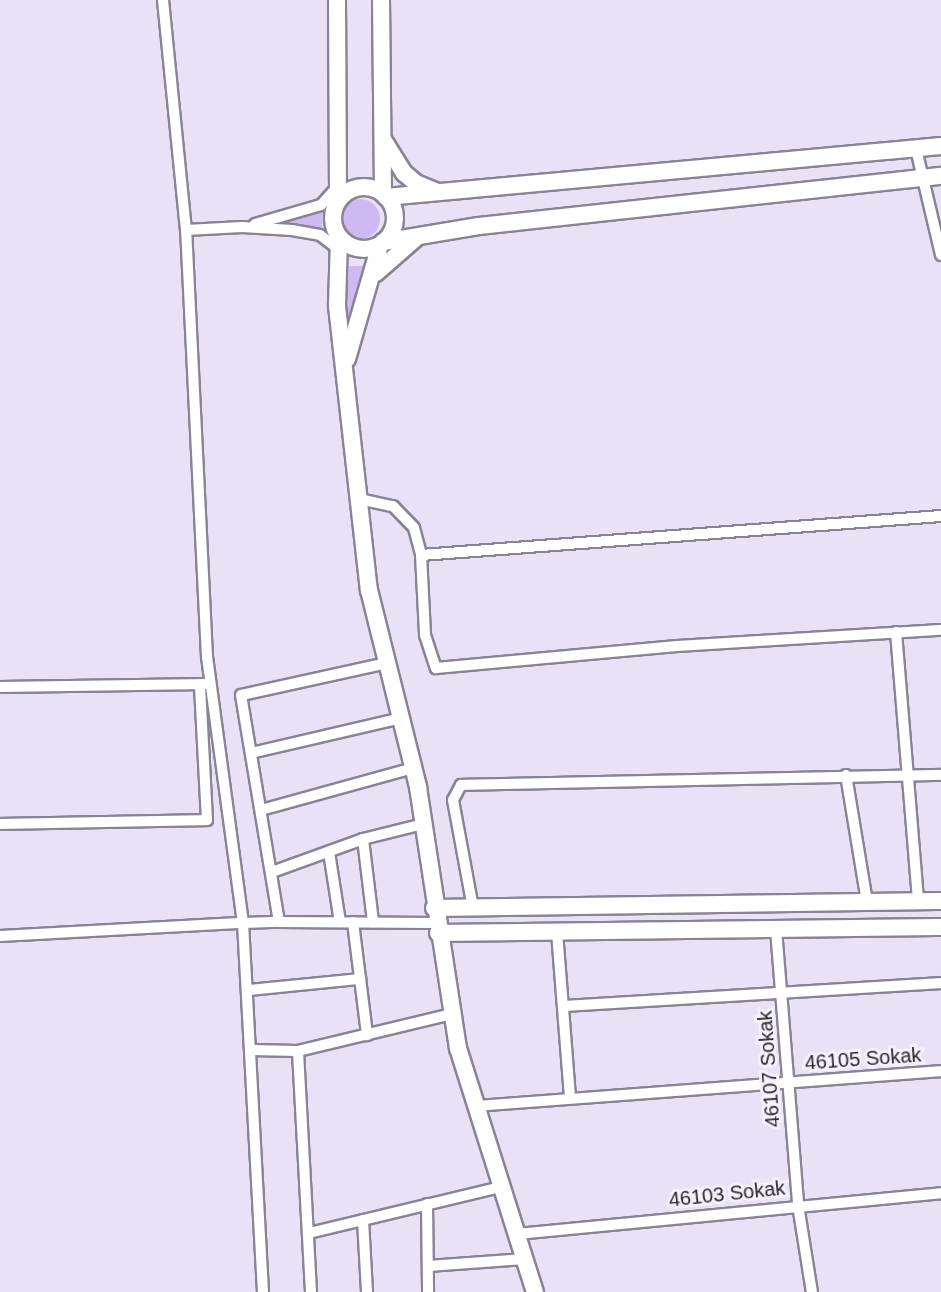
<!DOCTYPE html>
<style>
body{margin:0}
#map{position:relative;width:941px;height:1292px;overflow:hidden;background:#e9e1f6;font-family:Arial,sans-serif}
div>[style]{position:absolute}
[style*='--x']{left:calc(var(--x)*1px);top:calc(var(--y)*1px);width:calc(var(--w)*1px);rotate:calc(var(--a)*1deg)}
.green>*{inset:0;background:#cfb9f3}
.round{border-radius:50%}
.roads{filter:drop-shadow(2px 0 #8a8396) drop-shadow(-2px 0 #8a8396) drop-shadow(0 2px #8a8396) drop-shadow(0 -2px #8a8396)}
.street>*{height:10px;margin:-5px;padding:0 5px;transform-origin:5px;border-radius:5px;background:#fff}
.secondary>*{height:16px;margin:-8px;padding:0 8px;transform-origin:8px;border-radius:8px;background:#fff}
.secondary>.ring{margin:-8px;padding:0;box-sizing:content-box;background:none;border:16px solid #fff;border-radius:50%}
span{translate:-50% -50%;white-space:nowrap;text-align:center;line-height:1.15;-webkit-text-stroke:6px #f4f0fc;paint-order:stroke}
.street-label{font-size:20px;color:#29262e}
</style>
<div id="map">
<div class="green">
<i class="round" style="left:340px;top:199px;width:40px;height:40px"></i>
<i style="clip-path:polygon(323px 212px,322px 230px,273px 225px)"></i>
<i style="clip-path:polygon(345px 266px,365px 266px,344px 335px)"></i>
</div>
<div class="roads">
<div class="street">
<i style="--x:163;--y:0;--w:231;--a:84.3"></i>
<i style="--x:916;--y:149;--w:109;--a:76.7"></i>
<i style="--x:255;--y:224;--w:69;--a:-16.1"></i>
<i style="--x:321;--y:205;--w:24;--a:-48"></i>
<i style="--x:359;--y:499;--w:35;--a:12"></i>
<i style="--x:393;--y:506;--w:30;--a:46"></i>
<i style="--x:414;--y:528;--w:28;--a:75"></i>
<i style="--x:421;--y:555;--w:80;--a:87.1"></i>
<i style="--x:425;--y:635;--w:35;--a:72"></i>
<i style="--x:436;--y:668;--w:242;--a:-5.2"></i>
<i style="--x:677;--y:646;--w:264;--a:-3.5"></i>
<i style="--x:421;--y:555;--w:521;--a:-4.29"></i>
<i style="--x:896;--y:632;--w:270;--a:85.3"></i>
<i style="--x:387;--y:663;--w:149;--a:167.6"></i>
<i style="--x:241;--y:695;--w:230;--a:80.5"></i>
<i style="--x:279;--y:922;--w:157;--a:0.4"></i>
<i style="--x:0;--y:687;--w:207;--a:-0.8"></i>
<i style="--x:251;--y:753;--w:154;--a:-13.1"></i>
<i style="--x:846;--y:775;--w:129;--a:80.6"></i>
<i style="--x:261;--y:810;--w:158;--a:-15.4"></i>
<i style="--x:0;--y:824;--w:207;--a:-1.1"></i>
<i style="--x:207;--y:820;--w:134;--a:-93"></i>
<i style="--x:363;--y:839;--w:84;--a:83.1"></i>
<i style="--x:329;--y:852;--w:71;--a:81.1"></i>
<i style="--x:272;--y:872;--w:97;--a:-19.9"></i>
<i style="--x:363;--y:839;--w:62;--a:-14"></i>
<i style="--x:473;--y:908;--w:110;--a:-100.5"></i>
<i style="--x:453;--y:800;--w:17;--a:-62"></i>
<i style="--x:461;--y:785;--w:480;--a:-1.2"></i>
<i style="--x:353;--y:922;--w:114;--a:82.9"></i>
<i style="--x:776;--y:929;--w:277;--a:85.4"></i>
<i style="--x:798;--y:1205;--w:88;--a:80.9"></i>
<i style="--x:557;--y:932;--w:166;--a:85.5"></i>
<i style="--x:0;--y:936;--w:243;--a:-3.1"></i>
<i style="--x:243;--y:923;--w:268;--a:-97.7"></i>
<i style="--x:207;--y:657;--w:428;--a:-92.8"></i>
<i style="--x:186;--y:230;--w:56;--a:-3.1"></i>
<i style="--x:242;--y:227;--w:50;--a:3.4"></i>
<i style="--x:292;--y:230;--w:28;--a:10"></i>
<i style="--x:320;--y:235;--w:21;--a:37"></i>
<i style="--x:249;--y:990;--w:112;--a:-5.7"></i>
<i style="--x:565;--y:1006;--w:377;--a:-3.5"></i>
<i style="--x:251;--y:1050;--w:47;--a:1.2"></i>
<i style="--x:476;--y:1106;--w:466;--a:-4.3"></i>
<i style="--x:427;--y:1204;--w:88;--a:89.3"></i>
<i style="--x:363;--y:1220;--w:72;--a:86.8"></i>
<i style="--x:309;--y:1233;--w:197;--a:-13.5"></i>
<i style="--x:517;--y:1234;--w:426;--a:-5.5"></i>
<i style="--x:428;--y:1266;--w:97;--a:-4.1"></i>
<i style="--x:263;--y:1292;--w:370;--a:-93.1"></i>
<i style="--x:243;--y:923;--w:36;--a:-2"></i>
<i style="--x:311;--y:1292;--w:241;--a:-93.1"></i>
<i style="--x:298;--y:1051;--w:158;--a:-13.5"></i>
</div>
<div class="secondary">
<i style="--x:337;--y:0;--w:199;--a:89.7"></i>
<i style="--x:381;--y:0;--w:194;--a:89.4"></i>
<i style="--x:384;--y:141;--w:38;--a:58"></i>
<i style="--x:404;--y:173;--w:16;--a:40"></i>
<i style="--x:416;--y:183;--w:23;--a:23"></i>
<i class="ring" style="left:333px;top:187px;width:46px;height:46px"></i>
<i style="--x:386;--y:197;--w:557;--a:-5.25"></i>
<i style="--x:339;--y:238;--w:68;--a:91.7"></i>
<i style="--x:337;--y:306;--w:286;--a:83.6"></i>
<i style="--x:369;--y:590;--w:203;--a:76"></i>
<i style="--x:418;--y:787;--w:264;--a:81.3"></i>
<i style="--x:458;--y:1048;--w:256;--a:72.5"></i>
<i style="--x:383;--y:242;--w:97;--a:-9.5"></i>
<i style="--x:479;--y:226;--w:465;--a:-6.2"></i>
<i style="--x:376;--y:273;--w:52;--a:-41.1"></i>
<i style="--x:347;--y:359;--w:119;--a:-73.9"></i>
<i style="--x:434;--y:908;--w:507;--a:-0.79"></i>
<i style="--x:438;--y:933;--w:503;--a:-0.68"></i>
</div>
</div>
<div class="street-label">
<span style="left:863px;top:1059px;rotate:-4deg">46105 Sokak</span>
<span style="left:769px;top:1069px;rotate:-94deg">46107 Sokak</span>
<span style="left:727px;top:1194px;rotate:-6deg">46103 Sokak</span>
</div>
</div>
